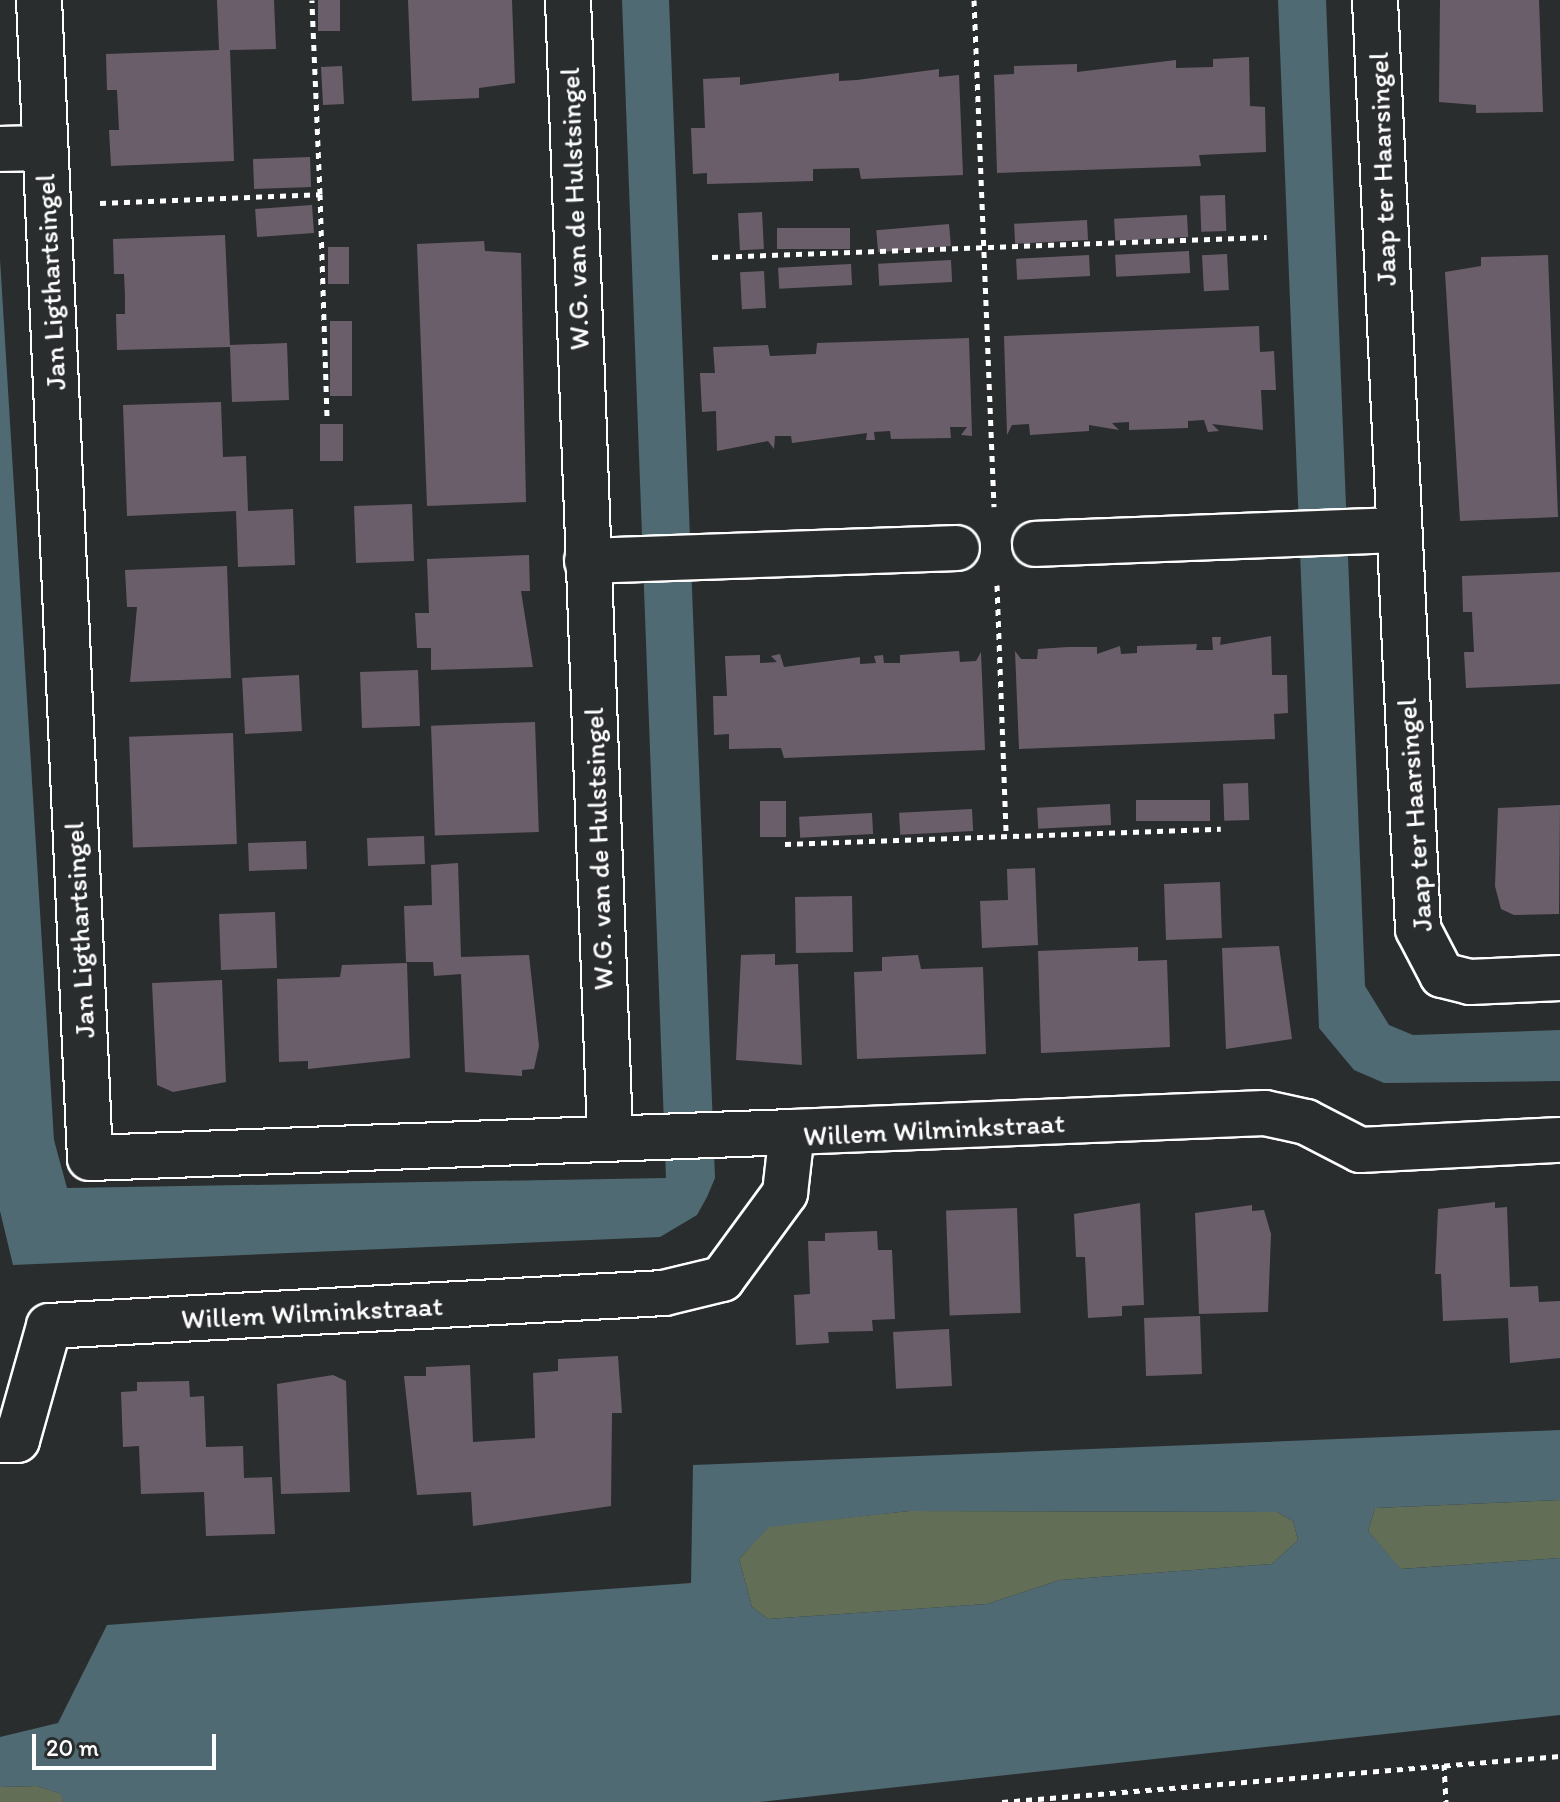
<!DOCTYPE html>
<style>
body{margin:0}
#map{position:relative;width:1560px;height:1802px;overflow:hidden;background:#2a2d2e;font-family:Itim,sans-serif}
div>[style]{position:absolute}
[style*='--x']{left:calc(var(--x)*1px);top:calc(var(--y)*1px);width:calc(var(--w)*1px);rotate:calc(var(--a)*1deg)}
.green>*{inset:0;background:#626f56}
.water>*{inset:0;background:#4f6a73}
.building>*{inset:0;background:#6b5e6b;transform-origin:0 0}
.path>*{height:5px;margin-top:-2.5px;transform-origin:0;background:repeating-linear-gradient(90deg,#fff 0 6px,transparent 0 12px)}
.roads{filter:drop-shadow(2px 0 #fff) drop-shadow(-2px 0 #fff) drop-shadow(0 2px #fff) drop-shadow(0 -2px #fff)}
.minor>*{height:44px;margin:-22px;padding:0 22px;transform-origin:22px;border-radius:22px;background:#2a2d2e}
span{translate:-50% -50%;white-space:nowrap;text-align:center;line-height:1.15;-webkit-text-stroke:7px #2a2d2e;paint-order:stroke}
.street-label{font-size:28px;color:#fff}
.scale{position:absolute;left:32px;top:1734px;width:184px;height:36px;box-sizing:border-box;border:4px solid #fff;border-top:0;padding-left:10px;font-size:24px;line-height:28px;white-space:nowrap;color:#fff;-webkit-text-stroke:6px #2a2d2e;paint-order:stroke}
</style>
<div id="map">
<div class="green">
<i style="clip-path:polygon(1560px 1500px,1560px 1558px,1400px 1569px,1368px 1531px,1375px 1508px)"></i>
<i style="clip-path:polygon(909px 1511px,1277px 1512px,1293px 1521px,1298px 1540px,1272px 1564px,1060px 1580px,987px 1604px,768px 1619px,752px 1607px,739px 1559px,769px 1526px)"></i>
<i style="clip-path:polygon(37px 1786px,62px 1794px,63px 1802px,0 1802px,0 1787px)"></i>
</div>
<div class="water">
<i style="clip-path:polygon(622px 0,669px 0,715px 1178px,707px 1197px,697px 1215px,660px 1237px,13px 1265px,0 1211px,0 259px,54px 1140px,67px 1188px,666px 1178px)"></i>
<i style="clip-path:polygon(1278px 0,1326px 0,1365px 986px,1389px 1025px,1413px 1035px,1560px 1030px,1560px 1081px,1384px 1083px,1354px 1070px,1319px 1028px)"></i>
<i style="clip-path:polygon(evenodd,1560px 1430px,1560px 1500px,1375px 1508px,1368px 1531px,1401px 1569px,1560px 1558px,1560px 1715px,759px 1802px,63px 1802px,61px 1794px,37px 1786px,0 1787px,0 1737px,58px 1723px,107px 1625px,691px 1583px,693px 1465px,1560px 1430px,909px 1511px,1277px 1512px,1293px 1521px,1298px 1540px,1272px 1564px,1060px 1580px,987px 1604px,768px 1619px,752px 1607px,739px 1559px,769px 1527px,909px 1511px)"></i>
</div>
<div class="building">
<i style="clip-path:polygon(217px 0,274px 0,276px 49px,230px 50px,234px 161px,111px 166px,109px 130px,119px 130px,117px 90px,107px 90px,106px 54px,219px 50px)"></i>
<i style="left:318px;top:0;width:22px;height:31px"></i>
<i style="clip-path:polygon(408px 0,512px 0,515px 83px,479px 88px,479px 98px,412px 101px)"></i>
<i style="clip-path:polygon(1440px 0,1539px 0,1543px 112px,1476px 113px,1476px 105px,1439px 102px)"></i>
<i style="clip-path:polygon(1249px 57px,1250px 106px,1265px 107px,1266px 152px,1199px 155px,1201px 166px,997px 173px,994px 75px,1014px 74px,1014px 66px,1077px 64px,1077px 72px,1176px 60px,1176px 68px,1213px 67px,1213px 59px)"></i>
<i style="left:342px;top:66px;width:38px;height:21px;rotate:87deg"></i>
<i style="clip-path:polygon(939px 69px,939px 77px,959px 75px,963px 175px,861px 179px,859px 168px,813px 169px,813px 181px,707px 184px,707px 173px,693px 174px,691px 128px,705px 128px,703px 79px,740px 77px,740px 85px,839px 73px,839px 81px,857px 80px)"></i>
<i style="left:310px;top:157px;width:30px;height:57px;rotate:88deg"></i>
<i style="left:1225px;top:195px;width:36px;height:25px;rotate:88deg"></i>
<i style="left:312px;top:205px;width:28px;height:57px;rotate:86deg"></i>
<i style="left:762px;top:212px;width:37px;height:24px;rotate:87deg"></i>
<i style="left:1187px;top:215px;width:22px;height:73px;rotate:87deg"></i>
<i style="left:1087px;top:220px;width:20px;height:73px;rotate:87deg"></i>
<i style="left:949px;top:224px;width:22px;height:73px;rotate:85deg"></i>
<i style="left:850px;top:228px;width:21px;height:73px;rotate:90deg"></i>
<i style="clip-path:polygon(225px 235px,230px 345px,287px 343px,289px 400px,232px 402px,230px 347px,117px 350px,116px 314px,125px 314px,125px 295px,124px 274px,114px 274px,113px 239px)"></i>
<i style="clip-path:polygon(484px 241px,485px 251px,521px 253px,526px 502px,427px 506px,417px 244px)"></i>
<i style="left:328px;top:247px;width:21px;height:37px"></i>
<i style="left:1189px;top:251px;width:22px;height:74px;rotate:87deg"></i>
<i style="left:1227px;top:254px;width:36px;height:25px;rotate:87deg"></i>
<i style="left:1089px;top:255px;width:21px;height:73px;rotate:87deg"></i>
<i style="clip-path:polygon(1548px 255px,1558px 517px,1460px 521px,1445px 272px,1481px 266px,1481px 257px)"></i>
<i style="left:951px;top:260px;width:22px;height:73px;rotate:87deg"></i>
<i style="left:851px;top:264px;width:21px;height:73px;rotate:87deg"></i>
<i style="left:764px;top:271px;width:37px;height:24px;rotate:87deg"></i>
<i style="left:330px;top:321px;width:22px;height:75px"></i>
<i style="clip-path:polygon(1259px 326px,1260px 352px,1274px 351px,1276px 390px,1261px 390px,1263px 430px,1212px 424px,1219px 431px,1208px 432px,1204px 420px,1188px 421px,1188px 428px,1129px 430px,1129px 422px,1112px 423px,1119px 430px,1089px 425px,1089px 431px,1030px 435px,1029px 424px,1012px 425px,1007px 435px,1004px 336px)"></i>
<i style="clip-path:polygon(969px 338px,972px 436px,961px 435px,967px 427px,950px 427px,951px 438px,891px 439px,890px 431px,874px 432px,875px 440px,866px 440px,867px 433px,792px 443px,791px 436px,775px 436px,774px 449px,768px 441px,717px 451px,716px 411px,702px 412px,700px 373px,715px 373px,713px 347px,768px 345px,770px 356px,816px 354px,817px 343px)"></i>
<i style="clip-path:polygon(221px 402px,223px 457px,246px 456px,248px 511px,293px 509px,295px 565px,238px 567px,236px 511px,127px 516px,123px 405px)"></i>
<i style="left:320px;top:424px;width:23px;height:37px"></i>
<i style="left:412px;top:504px;width:57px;height:58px;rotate:88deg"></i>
<i style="clip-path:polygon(529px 555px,530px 591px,521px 591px,533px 667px,431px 670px,431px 648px,417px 648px,415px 613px,429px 613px,427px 559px)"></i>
<i style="clip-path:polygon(227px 566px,231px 678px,130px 682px,137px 607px,127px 607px,125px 570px)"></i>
<i style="clip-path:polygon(1560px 572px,1560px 684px,1466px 688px,1464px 652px,1474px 652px,1472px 612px,1463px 612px,1462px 576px)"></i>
<i style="clip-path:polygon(1271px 636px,1272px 675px,1287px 675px,1288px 713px,1274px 714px,1275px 739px,1019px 749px,1015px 651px,1021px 659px,1037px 659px,1038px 649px,1068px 647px,1097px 647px,1097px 654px,1120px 646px,1121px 654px,1137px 653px,1137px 646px,1197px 644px,1196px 650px,1213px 650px,1212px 637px,1221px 637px,1220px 645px)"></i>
<i style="clip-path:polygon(959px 651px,960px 662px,976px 661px,981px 652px,985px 750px,784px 758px,781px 748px,729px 749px,729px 734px,714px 735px,713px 696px,727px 696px,725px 656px,760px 655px,760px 663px,777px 662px,771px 656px,780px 654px,784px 667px,860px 657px,860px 664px,876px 663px,874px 656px,883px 655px,884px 663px,900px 663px,900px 655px)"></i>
<i style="left:418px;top:670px;width:56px;height:58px;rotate:88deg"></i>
<i style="left:299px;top:675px;width:56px;height:57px;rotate:87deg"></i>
<i style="left:535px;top:722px;width:110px;height:104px;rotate:88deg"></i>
<i style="left:233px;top:733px;width:111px;height:104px;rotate:88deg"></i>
<i style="left:1248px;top:783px;width:37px;height:25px;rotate:88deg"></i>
<i style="left:1210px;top:800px;width:21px;height:74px;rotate:90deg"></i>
<i style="left:786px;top:801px;width:36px;height:26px;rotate:90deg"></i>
<i style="left:1110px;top:804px;width:21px;height:73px;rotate:87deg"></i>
<i style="clip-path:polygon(1560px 805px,1559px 914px,1514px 915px,1501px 909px,1495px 886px,1498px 808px)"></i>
<i style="left:972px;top:809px;width:22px;height:73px;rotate:87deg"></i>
<i style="left:872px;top:813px;width:21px;height:73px;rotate:87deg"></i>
<i style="left:424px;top:836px;width:28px;height:57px;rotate:88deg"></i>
<i style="left:306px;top:841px;width:28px;height:58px;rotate:88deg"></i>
<i style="clip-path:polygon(458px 863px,461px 957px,529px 955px,539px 1046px,534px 1069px,522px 1070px,522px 1076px,465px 1072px,461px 974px,434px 976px,433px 962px,406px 962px,404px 906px,432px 905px,431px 865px)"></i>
<i style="clip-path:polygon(1035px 868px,1038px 945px,982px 948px,980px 901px,1008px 900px,1007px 869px)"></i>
<i style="left:1220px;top:882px;width:56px;height:56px;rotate:88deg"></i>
<i style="left:852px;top:896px;width:56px;height:57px;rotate:89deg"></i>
<i style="left:275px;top:912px;width:56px;height:56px;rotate:88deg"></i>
<i style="clip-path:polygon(1279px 946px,1292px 1039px,1226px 1049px,1222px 948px)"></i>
<i style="clip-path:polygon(1138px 947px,1138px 961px,1167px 960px,1170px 1047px,1041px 1053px,1038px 951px)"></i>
<i style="clip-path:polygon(775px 954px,775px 965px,798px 964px,802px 1065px,736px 1060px,741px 955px)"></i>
<i style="clip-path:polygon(918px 955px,921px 969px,983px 967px,986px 1054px,857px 1059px,854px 972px,882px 971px,882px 957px)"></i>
<i style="clip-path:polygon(407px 963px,410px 1058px,308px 1069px,308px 1061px,279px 1062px,277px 979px,340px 977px,342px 965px)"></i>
<i style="clip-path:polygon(222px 980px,226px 1082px,173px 1092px,157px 1085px,152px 983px)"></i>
<i style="clip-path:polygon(1495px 1202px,1495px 1208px,1507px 1207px,1510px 1287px,1538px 1286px,1539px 1302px,1560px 1301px,1560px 1358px,1510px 1363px,1508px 1318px,1443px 1321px,1441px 1274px,1435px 1274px,1438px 1209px)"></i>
<i style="clip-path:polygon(1140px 1203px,1144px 1305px,1122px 1306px,1122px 1316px,1088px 1318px,1085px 1257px,1076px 1257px,1074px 1214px)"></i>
<i style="clip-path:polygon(1252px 1205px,1252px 1211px,1264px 1210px,1271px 1234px,1268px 1312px,1199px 1314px,1195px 1213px)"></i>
<i style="left:1017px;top:1208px;width:105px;height:71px;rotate:88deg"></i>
<i style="clip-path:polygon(877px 1231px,878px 1250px,892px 1250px,895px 1319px,872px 1320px,873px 1331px,828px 1332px,829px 1343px,796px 1345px,794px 1295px,810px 1294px,808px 1241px,825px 1241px,825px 1233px)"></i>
<i style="left:1200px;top:1316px;width:58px;height:56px;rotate:88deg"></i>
<i style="left:949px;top:1329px;width:57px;height:56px;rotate:87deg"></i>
<i style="clip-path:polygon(618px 1356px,622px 1413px,612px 1413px,611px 1506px,473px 1526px,471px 1492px,417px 1495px,404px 1376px,426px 1376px,426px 1367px,470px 1365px,473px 1442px,535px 1438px,533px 1373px,558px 1371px,558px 1359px)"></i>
<i style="clip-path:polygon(333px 1375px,346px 1381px,350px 1492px,281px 1494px,277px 1384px)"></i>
<i style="clip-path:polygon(189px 1381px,190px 1397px,204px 1396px,206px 1447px,243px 1446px,244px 1478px,272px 1477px,275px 1534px,206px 1536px,204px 1492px,141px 1494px,139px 1446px,123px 1447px,121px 1392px,137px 1391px,137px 1382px)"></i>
</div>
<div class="path">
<i style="--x:974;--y:0;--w:507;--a:87.74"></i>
<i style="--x:320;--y:194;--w:225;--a:88.2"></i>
<i style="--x:100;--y:203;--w:220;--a:-2.3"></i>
<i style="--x:320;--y:194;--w:194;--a:-92.4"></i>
<i style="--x:712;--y:257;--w:555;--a:-2.06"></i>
<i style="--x:997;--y:585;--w:251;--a:87.9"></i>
<i style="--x:785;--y:844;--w:436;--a:-2"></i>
<i style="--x:1444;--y:1764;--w:38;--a:87"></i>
<i style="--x:1002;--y:1802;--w:560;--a:-4.71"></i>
</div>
<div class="roads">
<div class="minor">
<i style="--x:39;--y:0;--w:1159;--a:87.48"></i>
<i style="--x:90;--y:1158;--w:702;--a:-2.12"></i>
<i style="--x:568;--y:0;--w:1137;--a:87.88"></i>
<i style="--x:1375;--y:0;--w:930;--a:87.35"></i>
<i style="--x:1418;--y:929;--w:52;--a:62.4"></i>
<i style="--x:1442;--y:975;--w:29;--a:14"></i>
<i style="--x:1470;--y:982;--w:90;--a:-2.5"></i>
<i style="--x:0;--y:149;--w:44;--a:-1.3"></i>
<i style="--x:1035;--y:544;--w:360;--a:-2.2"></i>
<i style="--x:587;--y:561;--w:370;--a:-2"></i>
<i style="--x:0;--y:1440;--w:17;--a:0"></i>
<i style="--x:17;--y:1440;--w:118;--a:-74.3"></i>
<i style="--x:49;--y:1326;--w:616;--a:-3.07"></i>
<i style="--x:664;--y:1293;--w:60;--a:-13.6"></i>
<i style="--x:722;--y:1279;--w:107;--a:-53.8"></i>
<i style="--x:785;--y:1193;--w:61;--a:-83.5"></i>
<i style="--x:792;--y:1132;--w:473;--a:-2.3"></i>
<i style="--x:1265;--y:1113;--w:42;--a:12.4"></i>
<i style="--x:1306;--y:1122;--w:61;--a:27.4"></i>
<i style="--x:1360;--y:1150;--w:200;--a:-2.9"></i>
</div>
</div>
<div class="street-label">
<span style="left:1382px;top:169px;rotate:-92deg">Jaap ter Haarsingel</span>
<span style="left:574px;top:209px;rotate:-92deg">W.G. van de Hulstsingel</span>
<span style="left:50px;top:282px;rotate:-93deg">Jan Ligthartsingel</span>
<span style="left:1414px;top:815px;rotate:-94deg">Jaap ter Haarsingel</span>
<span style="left:598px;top:849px;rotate:-92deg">W.G. van de Hulstsingel</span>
<span style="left:79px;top:930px;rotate:-93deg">Jan Ligthartsingel</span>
<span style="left:934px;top:1129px;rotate:-3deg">Willem Wilminkstraat</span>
<span style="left:312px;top:1312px;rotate:-3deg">Willem Wilminkstraat</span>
</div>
<div class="scale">20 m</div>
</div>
